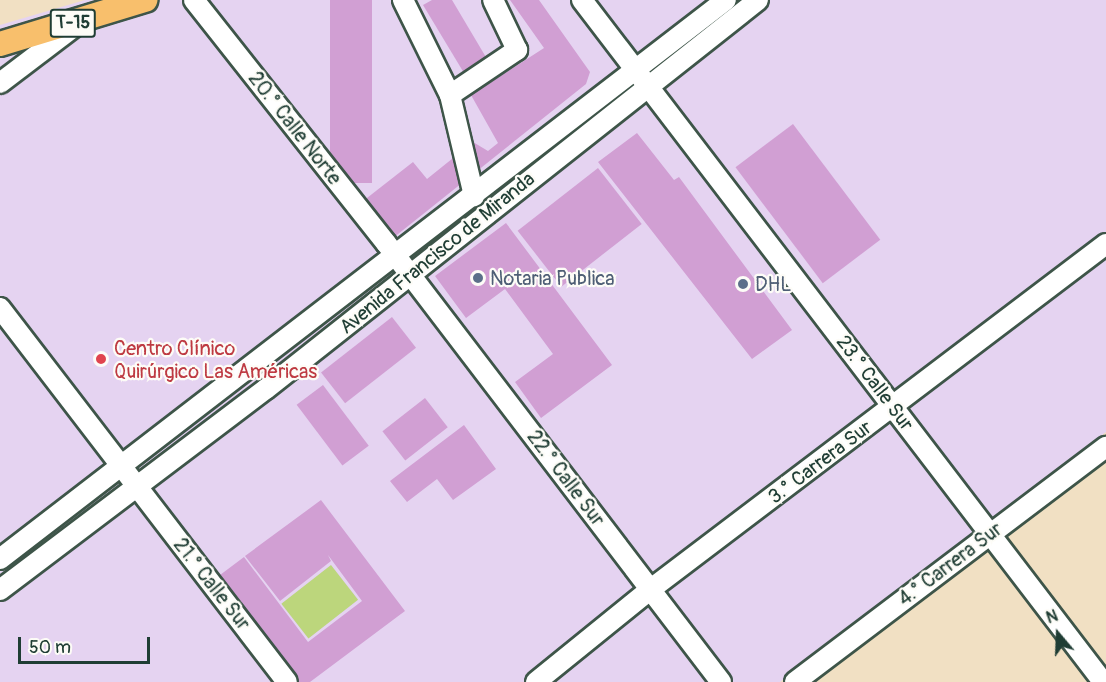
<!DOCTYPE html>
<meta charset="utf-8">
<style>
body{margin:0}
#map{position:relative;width:1106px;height:682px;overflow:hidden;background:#f1e0c3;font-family:Pangolin,sans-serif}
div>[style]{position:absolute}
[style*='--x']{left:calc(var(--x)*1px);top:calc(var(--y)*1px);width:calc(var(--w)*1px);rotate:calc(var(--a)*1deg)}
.built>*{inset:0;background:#e5d3f1}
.green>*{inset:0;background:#bcd67c;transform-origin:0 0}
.building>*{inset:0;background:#d19fd3;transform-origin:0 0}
.roads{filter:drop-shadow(2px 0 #3e5549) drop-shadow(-2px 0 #3e5549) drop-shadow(0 2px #3e5549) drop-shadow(0 -2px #3e5549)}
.minor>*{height:20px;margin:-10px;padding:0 10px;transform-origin:10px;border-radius:10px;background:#fff}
.major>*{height:24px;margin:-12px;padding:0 12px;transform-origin:12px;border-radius:12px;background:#f8bf6c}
.dots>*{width:16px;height:16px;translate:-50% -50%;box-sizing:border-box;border:3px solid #fdfcf7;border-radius:50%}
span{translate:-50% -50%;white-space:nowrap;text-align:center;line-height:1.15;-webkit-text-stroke:4.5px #fdfcf7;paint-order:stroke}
.shield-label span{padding:2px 4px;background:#fdfcf7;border:2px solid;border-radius:4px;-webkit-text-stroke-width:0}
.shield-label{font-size:18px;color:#1f3d34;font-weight:700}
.street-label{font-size:20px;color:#1f3d34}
.service-label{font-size:20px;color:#4e5e75}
.left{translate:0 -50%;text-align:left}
.health-label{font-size:20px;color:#be3a42}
.north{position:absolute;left:1028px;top:604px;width:60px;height:60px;-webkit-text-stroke:4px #fdfcf7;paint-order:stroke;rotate:341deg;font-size:16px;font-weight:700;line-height:24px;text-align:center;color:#1f3d34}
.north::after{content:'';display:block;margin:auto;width:21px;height:27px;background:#1f3d34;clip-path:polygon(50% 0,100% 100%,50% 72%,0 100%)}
.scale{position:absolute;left:18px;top:637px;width:132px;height:27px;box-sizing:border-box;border:3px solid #1f3d34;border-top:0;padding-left:8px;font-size:18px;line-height:21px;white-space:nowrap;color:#1f3d34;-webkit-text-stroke:4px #fdfcf7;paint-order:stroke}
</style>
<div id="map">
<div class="built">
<i style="clip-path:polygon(85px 0,1106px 0,1106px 432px,780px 682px,0 682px,0 25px)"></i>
</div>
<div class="green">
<i style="left:331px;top:565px;width:44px;height:63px;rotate:52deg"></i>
</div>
<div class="building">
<i style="left:330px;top:0;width:42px;height:183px"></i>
<i style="clip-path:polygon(432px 0,452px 0,490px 64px,467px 78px,423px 5px)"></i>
<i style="clip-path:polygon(510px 0,539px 0,590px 72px,586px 84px,388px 242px,358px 205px,413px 162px,427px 179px,473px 142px,488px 151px,498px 143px,471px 95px,544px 48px)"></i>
<i style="left:793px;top:124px;width:145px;height:72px;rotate:53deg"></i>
<i style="clip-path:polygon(637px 133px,674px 180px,679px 177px,792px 330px,752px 359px,598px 162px)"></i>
<i style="left:598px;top:168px;width:71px;height:102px;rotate:52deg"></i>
<i style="clip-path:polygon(506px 223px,612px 365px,541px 418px,515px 382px,553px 354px,505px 289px,466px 318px,435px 276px)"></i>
<i style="left:392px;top:317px;width:39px;height:90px;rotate:52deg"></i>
<i style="left:323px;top:385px;width:76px;height:33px;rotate:53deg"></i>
<i style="left:425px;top:398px;width:37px;height:54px;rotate:52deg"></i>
<i style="clip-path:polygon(464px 425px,496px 469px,453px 500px,437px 479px,407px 502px,390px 481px)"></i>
<i style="clip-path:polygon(321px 500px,405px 611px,310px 682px,294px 682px,216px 578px,244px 557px,308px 642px,362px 601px,328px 555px,331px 561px,280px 601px,245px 556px)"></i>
</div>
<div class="roads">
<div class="minor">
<i style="--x:194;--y:0;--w:310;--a:51.7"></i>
<i style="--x:386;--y:243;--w:552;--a:52.65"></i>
<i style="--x:403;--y:0;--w:106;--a:63.7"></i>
<i style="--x:450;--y:95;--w:104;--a:76.6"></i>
<i style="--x:582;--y:0;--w:858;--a:52.62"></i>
<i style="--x:0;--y:83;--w:99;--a:-37.2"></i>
<i style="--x:450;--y:95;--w:81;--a:-33.9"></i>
<i style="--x:517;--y:50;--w:55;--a:-115.6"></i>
<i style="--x:0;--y:308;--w:471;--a:52.5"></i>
<i style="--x:0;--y:559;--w:916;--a:-37.6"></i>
<i style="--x:0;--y:590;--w:333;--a:-37.1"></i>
<i style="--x:266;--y:389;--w:627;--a:-38.33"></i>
<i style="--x:536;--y:682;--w:148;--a:-39"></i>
<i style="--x:651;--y:589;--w:571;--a:-37.17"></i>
<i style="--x:795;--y:682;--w:390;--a:-37.1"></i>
</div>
<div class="major">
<i style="--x:0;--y:44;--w:152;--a:-16.9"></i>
</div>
</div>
<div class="dots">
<i style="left:478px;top:278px;background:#5c6f8a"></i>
<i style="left:743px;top:284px;background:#5c6f8a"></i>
<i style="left:101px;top:359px;background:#e0444e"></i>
</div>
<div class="shield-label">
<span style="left:73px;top:23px">T-15</span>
</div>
<div class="street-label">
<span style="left:295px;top:128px;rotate:52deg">20.° Calle Norte</span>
<span style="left:437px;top:253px;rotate:-39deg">Avenida Francisco de Miranda</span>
<span style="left:875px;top:383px;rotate:53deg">23.° Calle Sur</span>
<span style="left:820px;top:462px;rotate:-37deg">3.° Carrera Sur</span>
<span style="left:566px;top:478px;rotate:53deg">22.° Calle Sur</span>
<span style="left:950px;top:564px;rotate:-37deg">4.° Carrera Sur</span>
<span style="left:212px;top:584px;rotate:52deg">21.° Calle Sur</span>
</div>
<div class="service-label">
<span class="left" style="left:490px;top:278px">Notaria Publica</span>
<span class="left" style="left:755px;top:284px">DHL</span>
</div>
<div class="health-label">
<span class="left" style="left:114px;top:360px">Centro Clínico<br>Quirúrgico Las Américas</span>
</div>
<div class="north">N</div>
<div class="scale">50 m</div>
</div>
